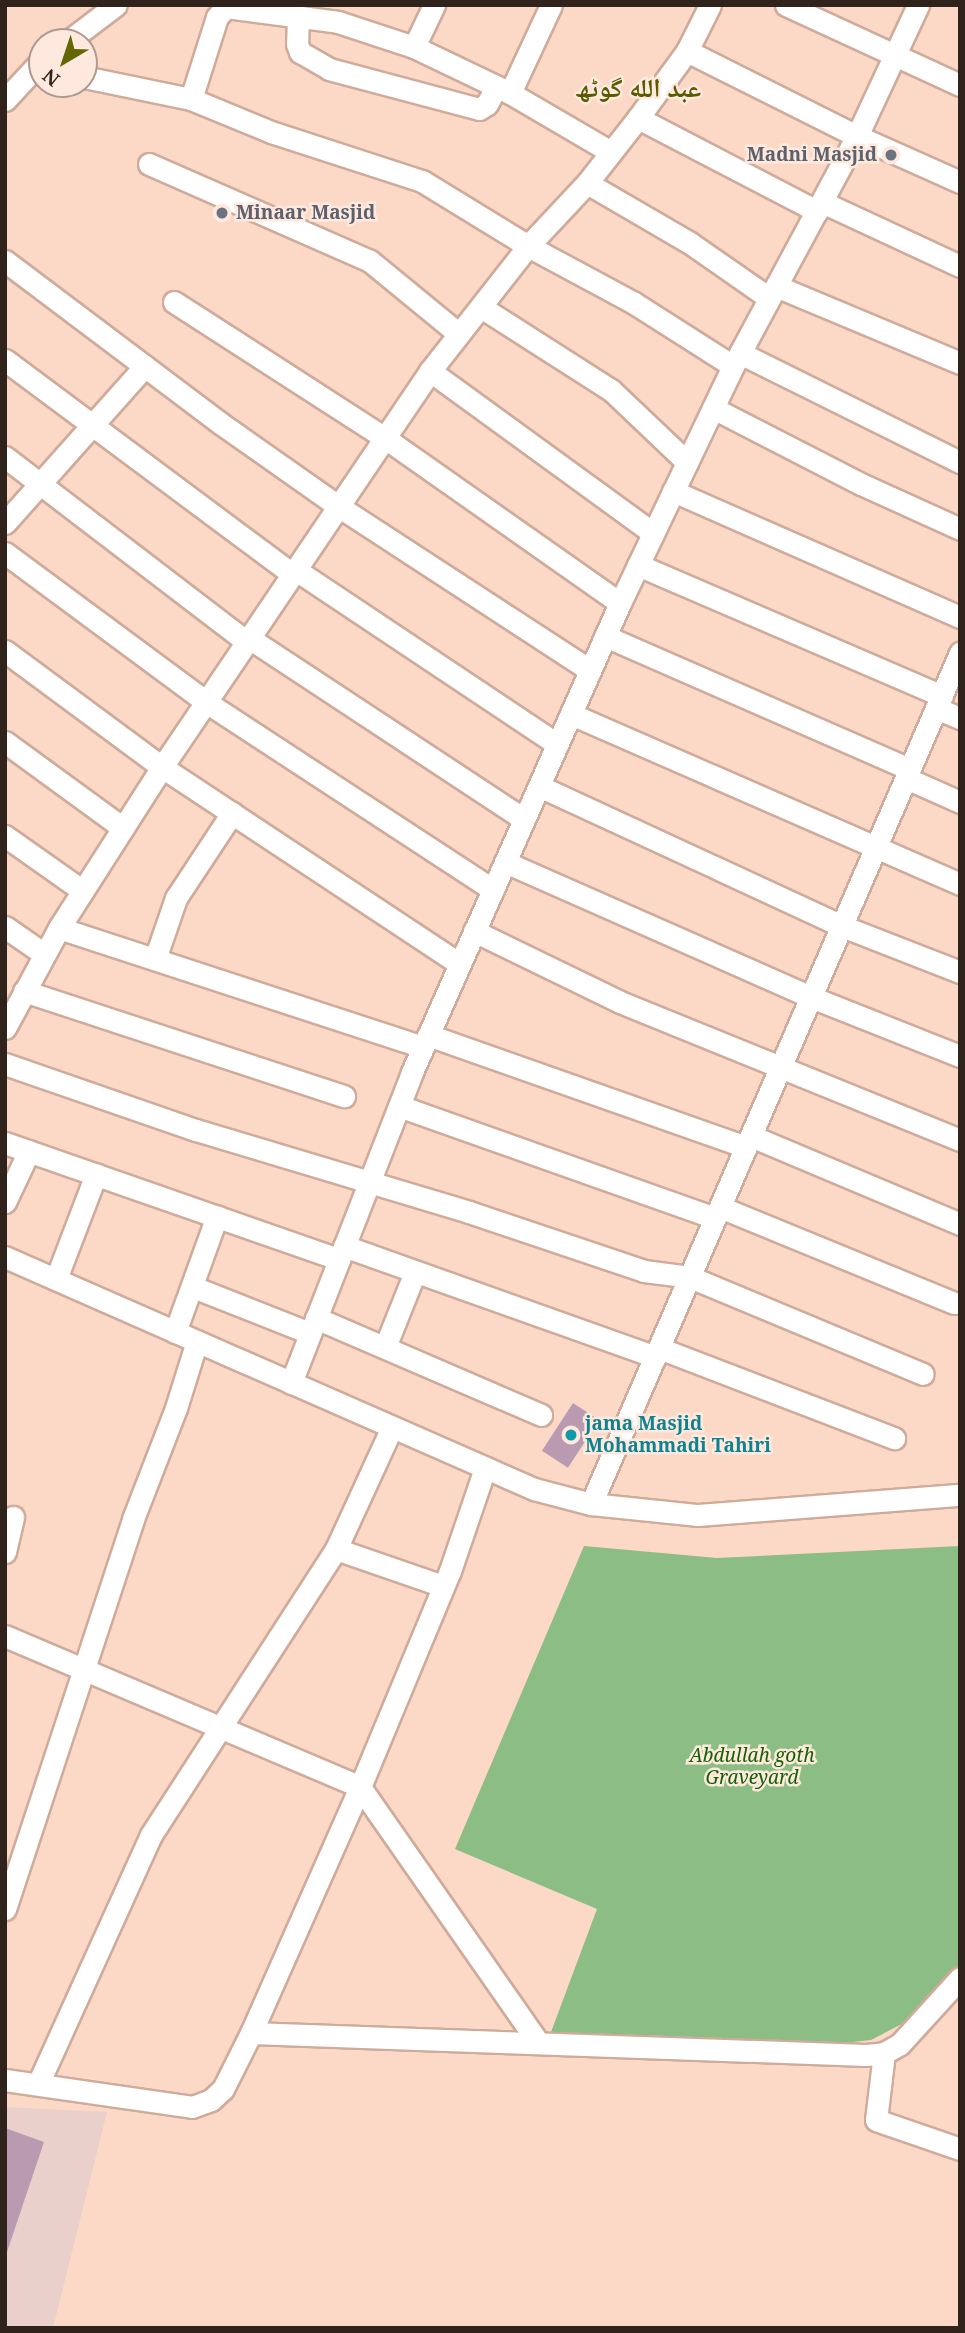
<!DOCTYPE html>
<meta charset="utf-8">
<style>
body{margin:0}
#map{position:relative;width:965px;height:2333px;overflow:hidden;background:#fcd8c6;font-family:"Noto Serif","Noto Naskh Arabic",serif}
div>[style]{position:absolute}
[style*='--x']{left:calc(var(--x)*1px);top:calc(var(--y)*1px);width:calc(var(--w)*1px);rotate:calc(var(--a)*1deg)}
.industrial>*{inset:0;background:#ead0ca}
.green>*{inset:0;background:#8cbd84}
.building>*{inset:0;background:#ba9ab0;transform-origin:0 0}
.roads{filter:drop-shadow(2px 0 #cfab9b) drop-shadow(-2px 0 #cfab9b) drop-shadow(0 2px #cfab9b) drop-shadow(0 -2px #cfab9b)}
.minor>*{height:21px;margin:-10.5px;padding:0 10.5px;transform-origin:10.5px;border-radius:10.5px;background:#fff}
.dots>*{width:19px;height:19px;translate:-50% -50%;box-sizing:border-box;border:4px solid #ffe9de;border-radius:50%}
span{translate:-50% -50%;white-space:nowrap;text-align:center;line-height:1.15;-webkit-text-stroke:5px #ffe9de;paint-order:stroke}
.worship-label{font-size:19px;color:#5b616d;font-weight:700}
.right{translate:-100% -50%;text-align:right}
.left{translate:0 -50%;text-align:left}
.culture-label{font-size:19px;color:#0d838f;font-weight:700}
.park-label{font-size:19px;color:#146303;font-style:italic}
.district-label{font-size:26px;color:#585b00;font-weight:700}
.frame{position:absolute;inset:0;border:7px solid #30231c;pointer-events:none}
.north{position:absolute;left:28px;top:28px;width:70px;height:70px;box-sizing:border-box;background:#ffe9de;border:2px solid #ac9a90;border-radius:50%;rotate:219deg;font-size:19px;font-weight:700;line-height:28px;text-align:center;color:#30231c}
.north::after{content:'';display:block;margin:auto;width:24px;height:32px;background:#636601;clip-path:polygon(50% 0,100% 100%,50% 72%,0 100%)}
</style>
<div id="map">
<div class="industrial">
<i style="clip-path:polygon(5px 2107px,107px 2112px,53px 2328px,5px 2328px)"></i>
</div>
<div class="green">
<i style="clip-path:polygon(584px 1546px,717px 1558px,960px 1546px,960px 1968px,913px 2018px,871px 2040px,825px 2045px,551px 2032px,597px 1909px,455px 1849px)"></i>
</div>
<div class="building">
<i style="left:573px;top:1403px;width:31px;height:57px;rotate:33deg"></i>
<i style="clip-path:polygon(5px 2128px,44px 2142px,6px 2255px,5px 2254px)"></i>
</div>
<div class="roads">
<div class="minor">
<i style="--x:786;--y:5;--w:192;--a:24.7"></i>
<i style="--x:298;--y:18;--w:26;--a:92"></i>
<i style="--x:297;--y:44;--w:9;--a:69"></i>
<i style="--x:300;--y:52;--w:34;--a:30"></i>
<i style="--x:329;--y:69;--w:155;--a:14.9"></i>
<i style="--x:479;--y:109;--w:9;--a:-32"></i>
<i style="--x:487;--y:104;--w:19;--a:-62"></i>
<i style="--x:67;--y:42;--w:61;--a:-37.1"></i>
<i style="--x:414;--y:47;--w:47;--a:-64.5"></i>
<i style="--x:687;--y:51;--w:190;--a:26.6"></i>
<i style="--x:857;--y:136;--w:113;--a:24.1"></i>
<i style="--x:84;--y:77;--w:109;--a:11.6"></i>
<i style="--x:191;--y:99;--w:87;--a:22.4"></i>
<i style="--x:271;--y:132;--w:159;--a:18"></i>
<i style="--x:422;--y:181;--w:124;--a:31.5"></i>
<i style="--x:528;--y:246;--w:120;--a:28.3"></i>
<i style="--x:634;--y:303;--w:117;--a:32.5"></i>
<i style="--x:510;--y:93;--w:97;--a:-65"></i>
<i style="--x:191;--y:99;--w:86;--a:-72.4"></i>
<i style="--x:217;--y:17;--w:13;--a:-48"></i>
<i style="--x:226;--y:7;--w:113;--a:7.6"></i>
<i style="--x:338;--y:22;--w:80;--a:18.2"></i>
<i style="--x:414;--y:47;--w:106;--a:25.6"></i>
<i style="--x:510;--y:93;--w:117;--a:30.3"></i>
<i style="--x:5;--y:100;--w:54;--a:-47.2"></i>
<i style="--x:638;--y:118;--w:202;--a:27.5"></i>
<i style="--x:149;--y:164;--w:241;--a:23.7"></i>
<i style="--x:370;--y:261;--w:115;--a:39.4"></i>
<i style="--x:587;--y:183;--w:119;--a:30.2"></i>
<i style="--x:690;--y:243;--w:96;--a:34.8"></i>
<i style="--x:822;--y:202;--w:152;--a:24.9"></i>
<i style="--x:5;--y:261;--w:269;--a:37"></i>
<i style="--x:220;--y:423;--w:144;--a:35.1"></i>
<i style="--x:338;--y:506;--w:301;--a:33.1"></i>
<i style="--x:776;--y:286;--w:199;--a:22.7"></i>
<i style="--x:174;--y:302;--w:251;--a:32.8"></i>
<i style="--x:385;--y:438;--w:287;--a:35.1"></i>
<i style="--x:481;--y:307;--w:154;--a:32.6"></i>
<i style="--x:611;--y:390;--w:105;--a:43.5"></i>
<i style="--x:740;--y:353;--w:246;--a:26.4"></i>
<i style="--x:5;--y:360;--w:358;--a:36.7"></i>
<i style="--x:430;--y:371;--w:276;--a:36"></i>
<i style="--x:713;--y:408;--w:166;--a:27.2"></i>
<i style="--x:861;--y:484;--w:109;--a:24.4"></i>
<i style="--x:5;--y:457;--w:305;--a:37.4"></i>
<i style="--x:673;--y:491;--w:313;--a:23.7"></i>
<i style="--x:5;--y:523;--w:210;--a:-48.3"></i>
<i style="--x:5;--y:553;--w:250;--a:36.5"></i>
<i style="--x:206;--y:702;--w:343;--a:33.2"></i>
<i style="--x:638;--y:565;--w:331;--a:23.3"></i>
<i style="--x:296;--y:570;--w:314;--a:33.7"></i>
<i style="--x:605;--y:636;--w:332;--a:23.6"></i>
<i style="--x:249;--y:638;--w:329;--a:33.4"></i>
<i style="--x:5;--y:651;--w:195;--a:36.5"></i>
<i style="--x:162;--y:767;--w:357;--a:33.5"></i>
<i style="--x:936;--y:708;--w:26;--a:23"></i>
<i style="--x:571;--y:714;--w:425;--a:23.6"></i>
<i style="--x:5;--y:742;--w:146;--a:36.1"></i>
<i style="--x:906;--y:778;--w:59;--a:24"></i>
<i style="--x:539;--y:786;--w:334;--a:24.8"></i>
<i style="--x:842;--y:926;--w:127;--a:21.3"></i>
<i style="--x:5;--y:836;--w:95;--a:35.2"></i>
<i style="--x:505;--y:862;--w:334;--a:23.8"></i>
<i style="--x:811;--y:997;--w:160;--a:21.6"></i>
<i style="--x:5;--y:927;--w:47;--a:34.7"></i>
<i style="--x:59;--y:928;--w:383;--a:18.1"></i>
<i style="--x:474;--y:931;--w:162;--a:25.9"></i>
<i style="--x:620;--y:1002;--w:367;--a:22.1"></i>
<i style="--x:155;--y:959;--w:65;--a:-71"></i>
<i style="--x:176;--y:898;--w:102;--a:-56.6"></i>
<i style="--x:24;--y:991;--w:337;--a:18.2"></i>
<i style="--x:5;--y:1028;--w:114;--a:-61.6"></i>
<i style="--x:59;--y:928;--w:191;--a:-57.4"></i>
<i style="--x:162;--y:767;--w:478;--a:-55.9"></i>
<i style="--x:430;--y:371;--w:159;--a:-51.9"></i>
<i style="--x:528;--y:246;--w:86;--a:-46.9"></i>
<i style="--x:587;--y:183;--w:83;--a:-51.9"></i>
<i style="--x:638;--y:118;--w:83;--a:-53.8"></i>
<i style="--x:687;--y:51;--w:51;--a:-63.4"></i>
<i style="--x:428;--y:1035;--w:337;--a:19.4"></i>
<i style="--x:5;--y:1064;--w:202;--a:19.1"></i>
<i style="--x:196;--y:1130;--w:285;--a:16.7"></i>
<i style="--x:469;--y:1212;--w:185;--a:18.6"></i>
<i style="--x:644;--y:1271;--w:46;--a:7.4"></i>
<i style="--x:690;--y:1277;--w:252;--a:22.6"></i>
<i style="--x:399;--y:1106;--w:335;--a:19.5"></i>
<i style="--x:751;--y:1136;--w:227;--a:22.8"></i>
<i style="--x:5;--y:1143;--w:354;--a:19.2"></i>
<i style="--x:5;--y:1202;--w:56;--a:-64.8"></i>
<i style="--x:720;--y:1207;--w:253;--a:22.3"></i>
<i style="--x:344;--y:1246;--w:330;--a:19.6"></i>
<i style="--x:5;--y:1257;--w:578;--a:23.68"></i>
<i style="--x:534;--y:1489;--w:59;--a:14.7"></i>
<i style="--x:591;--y:1504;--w:108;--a:5.9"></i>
<i style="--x:698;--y:1515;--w:263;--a:-4.4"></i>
<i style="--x:56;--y:1279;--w:112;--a:-69.1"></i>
<i style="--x:193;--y:1287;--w:126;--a:21.5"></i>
<i style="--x:316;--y:1318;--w:245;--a:23.3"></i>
<i style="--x:175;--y:1332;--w:123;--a:-70.1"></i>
<i style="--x:385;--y:1347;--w:81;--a:-68.2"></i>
<i style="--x:659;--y:1348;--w:252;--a:21"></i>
<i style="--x:291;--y:1383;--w:334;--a:-68.7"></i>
<i style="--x:412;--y:1072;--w:513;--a:-66.08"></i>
<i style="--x:620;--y:603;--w:263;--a:-64.5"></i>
<i style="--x:733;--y:366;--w:261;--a:-61.7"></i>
<i style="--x:857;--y:136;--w:145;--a:-65"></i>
<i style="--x:591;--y:1504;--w:928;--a:-66.56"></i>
<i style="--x:336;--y:1549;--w:113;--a:19.1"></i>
<i style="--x:5;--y:1552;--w:36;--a:-77"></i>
<i style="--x:5;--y:1636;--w:386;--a:23"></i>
<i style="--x:360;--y:1787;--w:311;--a:55.1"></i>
<i style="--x:5;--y:1909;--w:410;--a:-71.8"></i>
<i style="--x:133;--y:1519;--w:119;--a:-68.8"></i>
<i style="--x:176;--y:1408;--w:70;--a:-72.6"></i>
<i style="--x:251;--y:2033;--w:269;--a:-66.1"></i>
<i style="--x:360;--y:1787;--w:234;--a:-67.4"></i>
<i style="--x:450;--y:1571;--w:109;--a:-71.2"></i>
<i style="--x:884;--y:2053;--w:67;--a:96.8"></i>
<i style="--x:876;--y:2120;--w:89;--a:19"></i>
<i style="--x:5;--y:2080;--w:189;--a:8.2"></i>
<i style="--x:192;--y:2107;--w:20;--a:-20"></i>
<i style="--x:211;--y:2100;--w:16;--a:-43"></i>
<i style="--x:223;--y:2089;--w:63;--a:-63.4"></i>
<i style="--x:251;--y:2033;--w:615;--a:2.05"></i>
<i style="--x:866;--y:2055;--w:18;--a:-6"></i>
<i style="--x:884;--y:2053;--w:18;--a:-29"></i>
<i style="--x:900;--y:2044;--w:89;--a:-47.7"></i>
<i style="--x:38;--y:2084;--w:273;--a:-65.6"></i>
<i style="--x:151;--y:1835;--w:341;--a:-57.1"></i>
<i style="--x:336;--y:1549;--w:134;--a:-65.3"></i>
</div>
</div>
<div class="dots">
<i style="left:891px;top:155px;background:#6b7280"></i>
<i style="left:222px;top:213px;background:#6b7280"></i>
<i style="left:571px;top:1435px;background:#0f9aa8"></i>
</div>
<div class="worship-label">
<span class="right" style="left:877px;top:155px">Madni Masjid</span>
<span class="left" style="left:236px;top:213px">Minaar Masjid</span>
</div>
<div class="culture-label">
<span class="left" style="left:585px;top:1435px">jama Masjid<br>Mohammadi Tahiri</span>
</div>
<div class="park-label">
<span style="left:752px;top:1767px">Abdullah goth<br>Graveyard</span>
</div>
<div class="district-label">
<span style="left:638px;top:88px">عبد الله گوٹھ</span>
</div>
<div class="frame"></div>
<div class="north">N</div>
</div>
